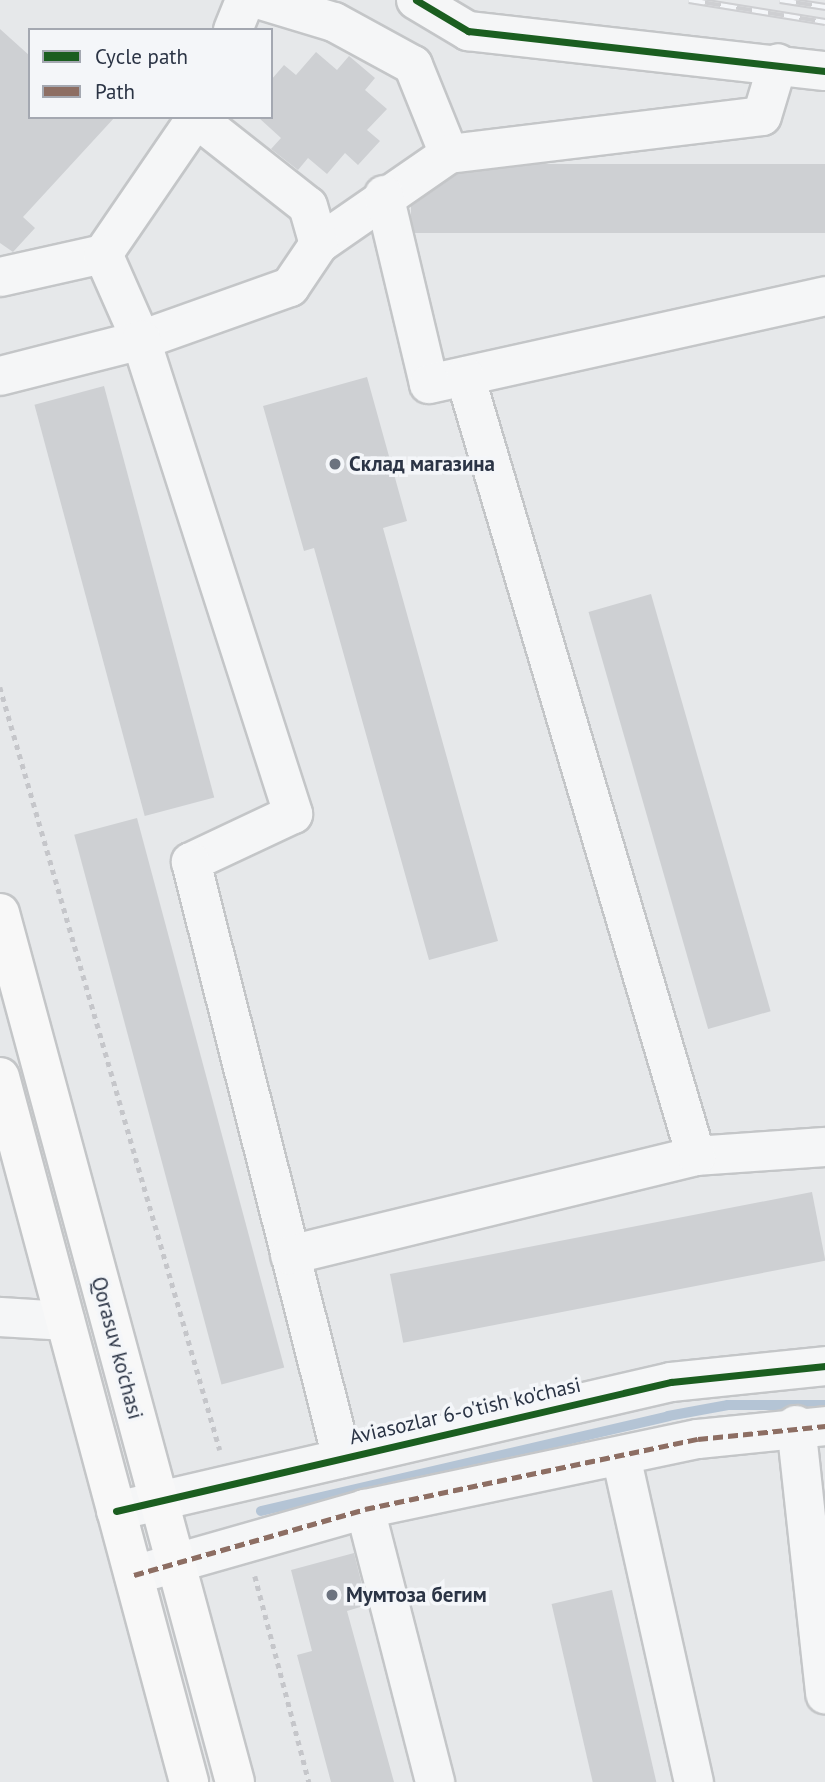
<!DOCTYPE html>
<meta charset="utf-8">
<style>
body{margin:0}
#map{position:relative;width:825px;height:1782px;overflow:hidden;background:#e6e8ea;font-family:"PT Sans",sans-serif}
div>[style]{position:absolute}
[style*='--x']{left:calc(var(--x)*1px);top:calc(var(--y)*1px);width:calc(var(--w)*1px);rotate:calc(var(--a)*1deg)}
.stream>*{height:10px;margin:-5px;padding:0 5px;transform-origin:5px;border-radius:5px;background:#b4c4d5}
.building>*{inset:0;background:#ced0d3;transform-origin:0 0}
.path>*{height:4.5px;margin-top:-2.25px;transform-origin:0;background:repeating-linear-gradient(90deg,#c5c6ca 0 5px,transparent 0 10px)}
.roads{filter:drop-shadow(2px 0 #c4c6c8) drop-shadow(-2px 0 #c4c6c8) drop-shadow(0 2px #c4c6c8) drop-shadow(0 -2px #c4c6c8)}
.minor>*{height:38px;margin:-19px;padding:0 19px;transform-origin:19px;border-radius:19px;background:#f5f6f7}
.major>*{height:38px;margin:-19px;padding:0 19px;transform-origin:19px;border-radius:19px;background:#f8f8f8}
.rail>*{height:8px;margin-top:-4px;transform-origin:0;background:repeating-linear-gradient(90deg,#f4f6f9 0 16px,#cecfd2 0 32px);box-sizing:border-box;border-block:2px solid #cecfd2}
.quiet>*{height:5px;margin-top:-2.5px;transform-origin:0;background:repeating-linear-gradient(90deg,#8d6e63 0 10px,transparent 0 15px)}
.cycleway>*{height:7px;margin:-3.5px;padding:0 3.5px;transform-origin:3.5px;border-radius:3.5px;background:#1b5e20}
.dots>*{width:19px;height:19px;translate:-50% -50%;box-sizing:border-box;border:4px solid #f4f6f9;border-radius:50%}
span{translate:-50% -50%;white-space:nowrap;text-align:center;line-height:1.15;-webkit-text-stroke:7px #f4f6f9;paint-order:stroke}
.poi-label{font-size:21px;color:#2b3445;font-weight:700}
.left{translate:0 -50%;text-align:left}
.street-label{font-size:21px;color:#2b3445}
.legend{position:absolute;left:28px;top:28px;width:245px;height:91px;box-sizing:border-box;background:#f4f6f9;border:2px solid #a4a8b1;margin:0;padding:9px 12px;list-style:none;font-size:21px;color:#2b3445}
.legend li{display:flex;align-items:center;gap:14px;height:35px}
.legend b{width:35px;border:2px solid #a4a8b1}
</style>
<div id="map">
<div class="stream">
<i style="--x:261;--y:1511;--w:418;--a:-13.1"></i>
<i style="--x:668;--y:1416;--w:61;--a:-10.4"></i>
<i style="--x:728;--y:1405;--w:97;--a:0"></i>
</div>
<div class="building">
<i style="clip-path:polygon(0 29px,30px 56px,30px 117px,115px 117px,23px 217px,35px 228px,13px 252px,0 243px)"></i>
<i style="clip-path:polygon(316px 52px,337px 70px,349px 56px,375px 78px,365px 90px,387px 109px,367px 130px,380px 141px,358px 165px,345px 153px,327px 174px,308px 158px,298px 170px,271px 149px,281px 138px,259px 118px,271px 117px,271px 80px,284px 65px,296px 75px)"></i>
<i style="left:825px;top:164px;width:69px;height:414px;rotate:90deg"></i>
<i style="clip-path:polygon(367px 377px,407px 521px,383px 528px,498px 941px,429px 960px,314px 548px,304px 551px,263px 406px)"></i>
<i style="left:104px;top:386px;width:426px;height:72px;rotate:75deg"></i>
<i style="left:651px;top:594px;width:434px;height:65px;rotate:74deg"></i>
<i style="left:137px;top:818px;width:569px;height:65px;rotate:75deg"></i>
<i style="left:812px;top:1192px;width:70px;height:430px;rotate:79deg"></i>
<i style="clip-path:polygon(354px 1553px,367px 1605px,347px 1611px,394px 1782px,331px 1782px,297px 1655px,312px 1651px,291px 1570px)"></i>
<i style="left:612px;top:1590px;width:197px;height:62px;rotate:77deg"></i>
</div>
<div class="path">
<i style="--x:0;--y:687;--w:794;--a:73.92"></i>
<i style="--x:255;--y:1576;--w:213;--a:75.3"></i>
</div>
<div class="roads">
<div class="minor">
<i style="--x:261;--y:0;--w:76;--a:16.8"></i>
<i style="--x:334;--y:22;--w:90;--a:28.6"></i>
<i style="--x:413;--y:65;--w:96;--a:68"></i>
<i style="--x:449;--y:154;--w:158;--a:145.3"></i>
<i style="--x:416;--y:0;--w:61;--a:30.8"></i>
<i style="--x:468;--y:31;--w:359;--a:6.4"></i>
<i style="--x:233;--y:30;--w:32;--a:-68"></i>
<i style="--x:449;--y:154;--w:315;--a:-6.9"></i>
<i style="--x:762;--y:116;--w:55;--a:-73.2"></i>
<i style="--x:384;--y:195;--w:194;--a:76.6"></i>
<i style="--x:429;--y:384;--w:406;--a:-12.5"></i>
<i style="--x:0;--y:277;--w:106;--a:-12.6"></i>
<i style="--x:103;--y:254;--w:165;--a:-55.6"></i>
<i style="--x:196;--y:118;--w:142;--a:38.2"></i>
<i style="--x:308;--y:206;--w:40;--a:74"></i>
<i style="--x:319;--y:244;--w:52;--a:124"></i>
<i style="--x:290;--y:287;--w:158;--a:160.4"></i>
<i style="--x:141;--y:340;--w:94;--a:-113.8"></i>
<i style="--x:0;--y:376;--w:146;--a:-14.3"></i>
<i style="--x:141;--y:340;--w:498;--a:72.2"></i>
<i style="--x:293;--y:814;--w:113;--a:154.8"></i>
<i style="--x:191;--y:862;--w:615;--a:75.78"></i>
<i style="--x:696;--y:1156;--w:129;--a:-4"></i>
<i style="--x:290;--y:1255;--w:418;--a:-13.7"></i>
<i style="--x:696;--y:1156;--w:813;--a:-106.5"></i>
<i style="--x:0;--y:1317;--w:65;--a:3.5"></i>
<i style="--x:796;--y:1425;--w:271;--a:83.8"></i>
<i style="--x:621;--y:1456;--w:334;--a:77.4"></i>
<i style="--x:365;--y:1509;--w:282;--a:75.6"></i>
<i style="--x:116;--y:1511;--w:570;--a:-13.09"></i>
<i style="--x:671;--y:1382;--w:155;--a:-5.9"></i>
<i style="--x:134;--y:1575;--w:240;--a:-15.9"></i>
<i style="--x:365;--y:1509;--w:340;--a:-11.9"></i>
<i style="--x:698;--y:1439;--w:128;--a:-5.8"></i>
</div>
<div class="major">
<i style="--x:0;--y:913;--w:900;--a:74.87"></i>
<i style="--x:0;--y:1077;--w:730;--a:74.99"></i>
</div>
</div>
<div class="rail">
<i style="--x:689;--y:0;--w:138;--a:9.2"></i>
<i style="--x:780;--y:0;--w:46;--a:8.8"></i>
</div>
<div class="quiet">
<i style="--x:134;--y:1575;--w:240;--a:-15.9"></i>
<i style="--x:365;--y:1509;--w:340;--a:-11.9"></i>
<i style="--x:698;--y:1439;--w:128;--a:-5.8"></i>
</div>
<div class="cycleway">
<i style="--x:416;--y:0;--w:61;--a:30.8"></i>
<i style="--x:468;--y:31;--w:359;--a:6.4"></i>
<i style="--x:116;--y:1511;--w:570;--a:-13.09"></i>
<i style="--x:671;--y:1382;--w:155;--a:-5.9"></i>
</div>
<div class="dots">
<i style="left:335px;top:464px;background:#6c737f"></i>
<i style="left:332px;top:1595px;background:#6c737f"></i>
</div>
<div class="poi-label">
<span class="left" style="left:349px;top:464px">Склад магазина</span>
<span class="left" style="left:346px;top:1595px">Мумтоза бегим</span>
</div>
<div class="street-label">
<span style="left:117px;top:1348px;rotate:75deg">Qorasuv ko'chasi</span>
<span style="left:465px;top:1411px;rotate:-13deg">Aviasozlar 6-o'tish ko'chasi</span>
</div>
<ul class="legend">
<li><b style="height:9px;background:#1b5e20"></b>Cycle path</li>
<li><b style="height:9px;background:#8d6e63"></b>Path</li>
</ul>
</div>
